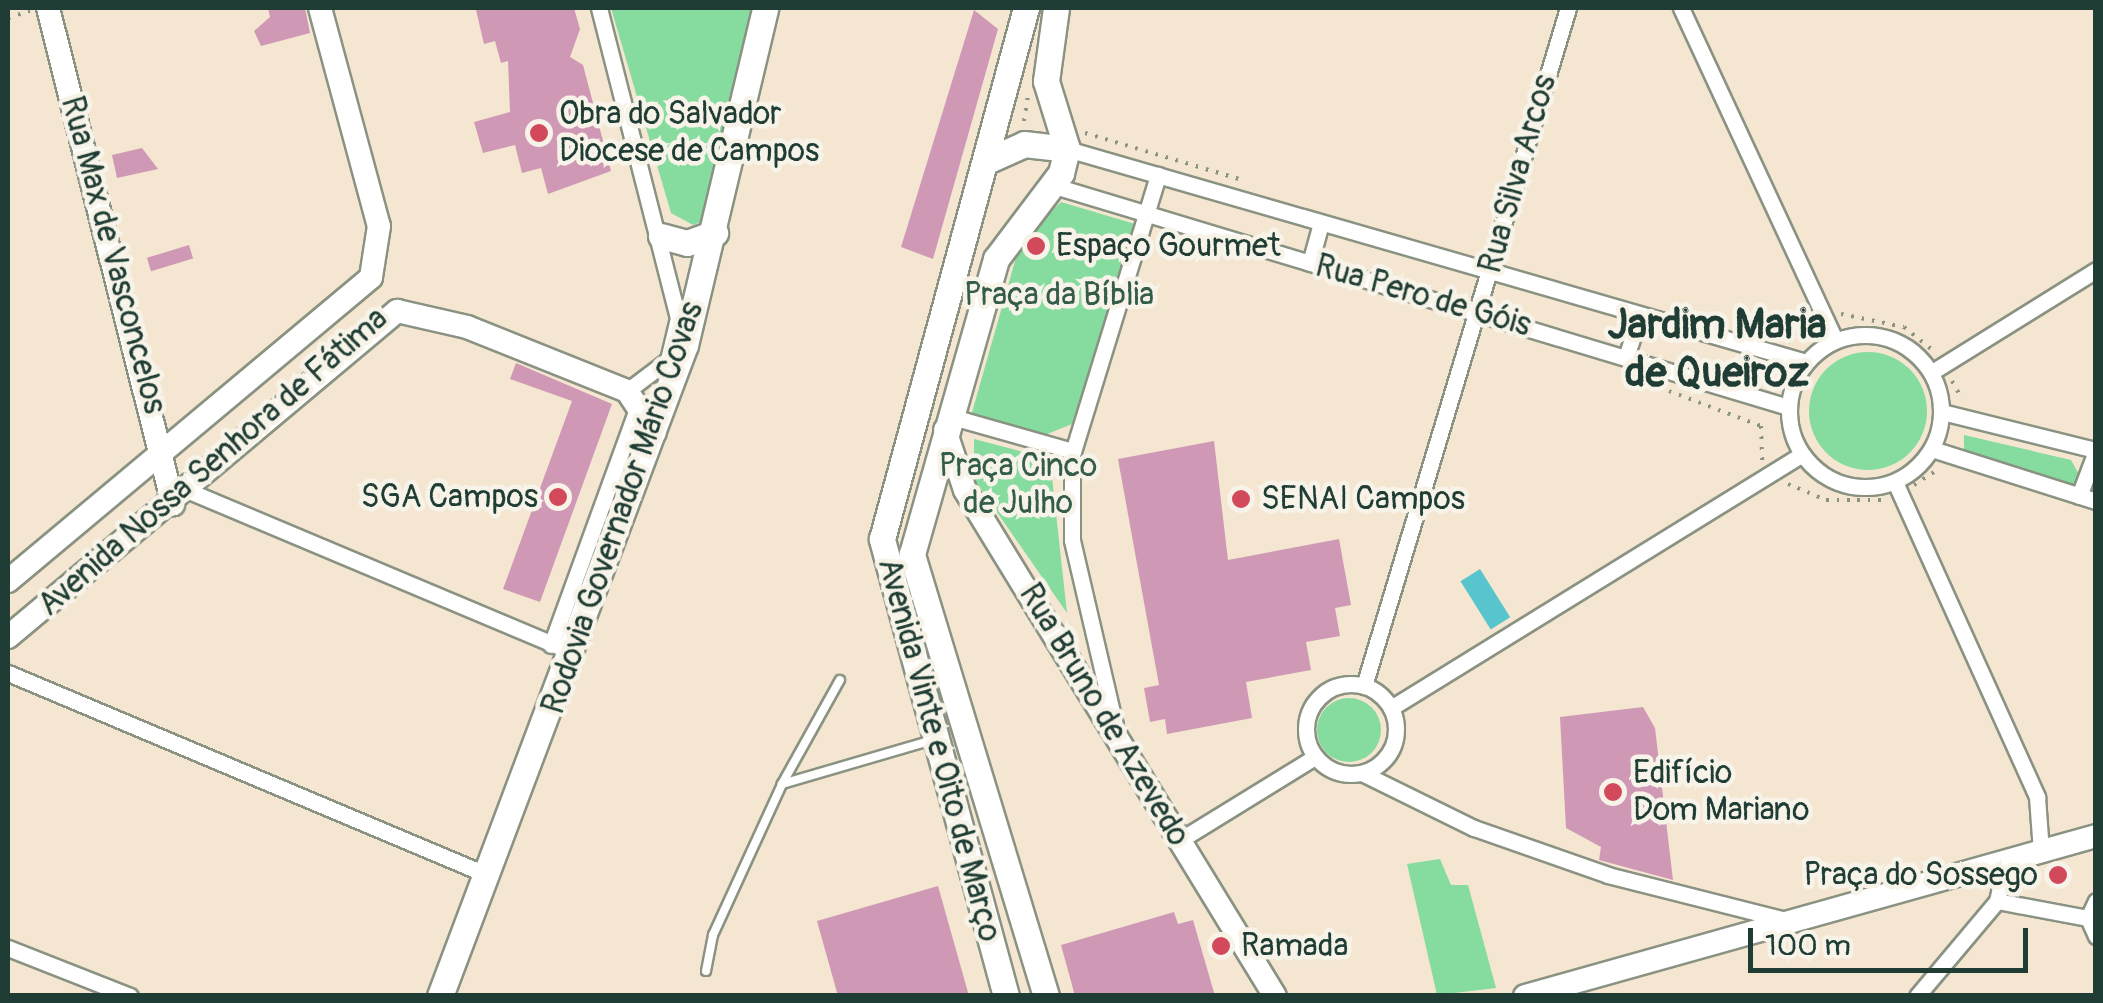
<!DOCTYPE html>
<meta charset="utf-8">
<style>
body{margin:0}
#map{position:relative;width:2103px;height:1003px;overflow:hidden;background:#f4e6d1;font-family:Pangolin,sans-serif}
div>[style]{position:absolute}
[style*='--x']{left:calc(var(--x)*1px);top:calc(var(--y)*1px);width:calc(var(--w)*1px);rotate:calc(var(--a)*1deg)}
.green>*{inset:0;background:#86db9e}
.round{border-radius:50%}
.water>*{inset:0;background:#58c5ce;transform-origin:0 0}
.building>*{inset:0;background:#cf99b6;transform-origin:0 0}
.path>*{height:4px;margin-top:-2px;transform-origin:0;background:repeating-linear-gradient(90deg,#8a9282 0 2.5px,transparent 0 10.5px)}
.roads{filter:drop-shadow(2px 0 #8a9282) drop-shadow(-2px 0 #8a9282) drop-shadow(0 2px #8a9282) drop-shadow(0 -2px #8a9282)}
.service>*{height:8px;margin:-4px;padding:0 4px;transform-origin:4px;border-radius:4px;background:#fff}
.minor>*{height:15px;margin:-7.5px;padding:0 7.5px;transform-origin:7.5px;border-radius:7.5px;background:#fff}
.minor>.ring{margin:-7.5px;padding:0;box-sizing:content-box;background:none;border:15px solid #fff;border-radius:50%}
.secondary>*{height:22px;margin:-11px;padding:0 11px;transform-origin:11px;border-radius:11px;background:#fff}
.primary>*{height:25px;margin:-12.5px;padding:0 12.5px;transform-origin:12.5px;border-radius:12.5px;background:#fff}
.trunk>*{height:25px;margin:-12.5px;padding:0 12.5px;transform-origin:12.5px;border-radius:12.5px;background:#fff}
.dots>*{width:28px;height:28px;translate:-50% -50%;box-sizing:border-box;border:5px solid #f7f3e8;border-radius:50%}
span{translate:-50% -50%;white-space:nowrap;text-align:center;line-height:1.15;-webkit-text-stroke:9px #f7f3e8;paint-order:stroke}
.poi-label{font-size:32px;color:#1f3d34}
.left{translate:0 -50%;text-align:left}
.right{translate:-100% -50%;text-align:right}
.street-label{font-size:32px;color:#1f3d34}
.park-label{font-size:32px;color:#345d49}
.district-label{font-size:42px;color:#1f3d34;font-weight:700}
.frame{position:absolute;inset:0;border:10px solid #1f3d34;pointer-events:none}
.scale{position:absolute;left:1748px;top:928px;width:280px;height:45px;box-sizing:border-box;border:5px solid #1f3d34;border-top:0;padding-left:12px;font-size:30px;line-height:35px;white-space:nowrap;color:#1f3d34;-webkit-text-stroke:8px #f7f3e8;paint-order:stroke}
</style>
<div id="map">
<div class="green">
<i style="clip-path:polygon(611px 8px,752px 8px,712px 218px,693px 225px,671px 213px)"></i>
<i style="clip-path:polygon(1061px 202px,1135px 224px,1072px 424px,1045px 435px,971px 416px,1021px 240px)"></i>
<i class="round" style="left:1809px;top:352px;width:118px;height:118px"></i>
<i style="clip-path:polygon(1964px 435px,2071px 460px,2082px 480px,2067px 487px,1964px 451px)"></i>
<i style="clip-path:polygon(974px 439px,1050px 459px,1067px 613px,974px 479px)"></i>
<i class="round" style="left:1317px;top:698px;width:64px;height:64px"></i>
<i style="clip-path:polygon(1440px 859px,1451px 885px,1468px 885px,1496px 988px,1437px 995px,1407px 864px)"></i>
</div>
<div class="water">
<i style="left:1480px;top:569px;width:57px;height:23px;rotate:58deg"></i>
</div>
<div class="building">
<i style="clip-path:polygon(268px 8px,305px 8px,310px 33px,261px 46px,254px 31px,270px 17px)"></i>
<i style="clip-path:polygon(574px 8px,580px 29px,570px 57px,583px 65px,611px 171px,548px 194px,541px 168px,522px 173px,515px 145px,483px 153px,474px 122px,510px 112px,508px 61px,501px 63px,495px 41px,484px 44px,476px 10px)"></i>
<i style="clip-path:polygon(974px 10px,998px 29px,933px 259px,901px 247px)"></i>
<i style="clip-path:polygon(142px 148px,158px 169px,117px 178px,112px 155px)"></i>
<i style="left:189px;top:245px;width:14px;height:44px;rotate:73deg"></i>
<i style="clip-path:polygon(516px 363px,612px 404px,540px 602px,503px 589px,572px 401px,510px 379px)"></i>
<i style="clip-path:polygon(1214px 441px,1228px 560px,1339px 539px,1351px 605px,1335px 608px,1340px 636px,1306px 642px,1311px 670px,1246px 682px,1252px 718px,1167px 734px,1165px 719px,1150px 722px,1144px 688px,1159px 685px,1118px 459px)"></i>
<i style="clip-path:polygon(1643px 707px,1655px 728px,1673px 880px,1599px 860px,1601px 847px,1566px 828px,1560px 717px)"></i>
<i style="clip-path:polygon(938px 886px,969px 996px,838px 996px,817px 921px)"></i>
<i style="clip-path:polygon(1174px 912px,1178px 924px,1193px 920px,1215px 996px,1075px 996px,1061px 945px)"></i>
</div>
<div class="path">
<i style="--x:8;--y:18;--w:23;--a:-18"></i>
<i style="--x:1024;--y:121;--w:25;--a:-81"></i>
<i style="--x:1085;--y:133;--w:161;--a:16.6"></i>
<i style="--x:1841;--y:314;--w:64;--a:11.7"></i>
<i style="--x:1904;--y:327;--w:38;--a:39"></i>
<i style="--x:1788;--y:342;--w:26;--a:-36"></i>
<i style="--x:1952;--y:381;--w:21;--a:61"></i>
<i style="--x:1669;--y:391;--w:98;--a:20.8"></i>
<i style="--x:1761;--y:426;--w:34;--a:88"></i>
<i style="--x:1788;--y:484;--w:41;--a:22.8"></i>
<i style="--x:1826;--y:500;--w:58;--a:0"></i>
<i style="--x:1914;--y:485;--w:30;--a:-33"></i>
</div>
<div class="roads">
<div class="service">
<i style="--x:782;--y:784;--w:156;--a:-16.3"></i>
<i style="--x:706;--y:971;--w:37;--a:-79"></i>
<i style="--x:713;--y:935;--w:166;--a:-65.4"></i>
<i style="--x:782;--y:784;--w:119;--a:-60.9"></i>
</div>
<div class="minor">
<i style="--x:599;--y:8;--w:320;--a:75.7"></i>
<i style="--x:678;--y:318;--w:43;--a:103.4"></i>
<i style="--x:668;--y:360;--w:51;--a:142.9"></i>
<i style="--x:1681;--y:8;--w:366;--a:65.1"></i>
<i style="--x:1067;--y:149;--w:769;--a:16.08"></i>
<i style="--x:1058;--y:187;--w:762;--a:16.77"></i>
<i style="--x:1310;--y:263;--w:41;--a:-74.6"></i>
<i class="ring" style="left:1789px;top:335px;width:137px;height:137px"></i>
<i style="--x:1626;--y:357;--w:44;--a:-71.6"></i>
<i style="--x:1932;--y:372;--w:193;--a:-31.9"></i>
<i style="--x:1942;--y:412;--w:159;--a:13.9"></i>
<i style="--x:949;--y:416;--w:129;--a:15.8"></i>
<i style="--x:1932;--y:449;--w:172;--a:17.6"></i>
<i style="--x:1895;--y:482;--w:346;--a:65.7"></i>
<i style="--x:2037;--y:797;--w:55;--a:85.8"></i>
<i style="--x:189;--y:491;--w:412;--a:22.8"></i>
<i style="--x:2079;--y:496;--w:48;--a:-69.3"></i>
<i style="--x:551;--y:645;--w:254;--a:-70"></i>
<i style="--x:8;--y:673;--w:523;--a:22.84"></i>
<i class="ring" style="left:1306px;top:684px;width:75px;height:75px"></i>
<i style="--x:1364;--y:686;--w:708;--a:-73.25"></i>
<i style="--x:1391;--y:708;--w:482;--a:-31.7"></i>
<i style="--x:1115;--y:725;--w:190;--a:-103.1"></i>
<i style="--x:1072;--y:540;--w:85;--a:-90"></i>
<i style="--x:1072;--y:455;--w:293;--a:-72.9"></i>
<i style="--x:1362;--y:773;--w:125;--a:26.2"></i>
<i style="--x:1474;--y:828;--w:142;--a:19.3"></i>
<i style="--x:1608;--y:875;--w:184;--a:14.2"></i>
<i style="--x:1180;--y:840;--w:158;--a:-31.6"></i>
<i style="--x:1997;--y:901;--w:93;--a:10.6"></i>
<i style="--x:2096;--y:901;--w:19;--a:115"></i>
<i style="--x:2088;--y:918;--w:20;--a:66"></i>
<i style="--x:8;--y:948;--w:131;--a:21.5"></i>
<i style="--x:1917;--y:996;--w:124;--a:-49.9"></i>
<i style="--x:1997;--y:901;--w:41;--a:-77.3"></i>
</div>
<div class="secondary">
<i style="--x:48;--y:8;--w:512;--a:75.86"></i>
<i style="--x:320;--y:8;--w:226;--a:74.9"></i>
<i style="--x:379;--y:226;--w:52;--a:98.9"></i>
<i style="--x:397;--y:311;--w:72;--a:12.9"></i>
<i style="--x:467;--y:327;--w:172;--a:21.8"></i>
<i style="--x:627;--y:391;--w:50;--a:56.3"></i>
<i style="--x:945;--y:430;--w:63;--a:71.6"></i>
<i style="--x:965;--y:490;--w:593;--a:58.51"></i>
<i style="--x:8;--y:581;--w:473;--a:-39.9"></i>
<i style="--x:8;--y:637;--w:508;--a:-39.96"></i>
<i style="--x:1525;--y:996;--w:593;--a:-15.65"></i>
</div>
<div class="primary">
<i style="--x:991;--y:159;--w:36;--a:-24"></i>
<i style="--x:1024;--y:144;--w:43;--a:6.6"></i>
<i style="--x:1006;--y:996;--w:474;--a:-105.2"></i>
<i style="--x:882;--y:539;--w:550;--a:-74.83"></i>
<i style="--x:1046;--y:996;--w:462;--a:-106.9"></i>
<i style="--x:912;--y:554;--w:307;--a:-74.1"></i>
<i style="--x:996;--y:259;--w:108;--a:-52.9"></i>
<i style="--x:1061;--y:173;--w:25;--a:-76"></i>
<i style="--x:1067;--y:149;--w:71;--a:-107.2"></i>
<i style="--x:1046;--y:81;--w:74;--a:-82.2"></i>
</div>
<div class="trunk">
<i style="--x:661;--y:236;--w:27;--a:15"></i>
<i style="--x:687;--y:243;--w:30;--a:-20"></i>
<i style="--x:440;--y:996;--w:696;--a:-69.38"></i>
<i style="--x:685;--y:345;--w:346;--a:-76.6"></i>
</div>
</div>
<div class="dots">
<i style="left:539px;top:133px;background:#d1495b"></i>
<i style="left:1036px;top:246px;background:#d1495b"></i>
<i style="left:558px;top:497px;background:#d1495b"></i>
<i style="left:1241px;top:499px;background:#d1495b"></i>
<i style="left:1613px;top:792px;background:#d1495b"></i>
<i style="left:2058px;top:875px;background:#d1495b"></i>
<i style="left:1221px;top:946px;background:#d1495b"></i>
</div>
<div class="poi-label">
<span class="left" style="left:559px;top:133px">Obra do Salvador<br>Diocese de Campos</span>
<span class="left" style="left:1056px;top:246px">Espaço Gourmet</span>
<span class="right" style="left:538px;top:497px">SGA Campos</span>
<span class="left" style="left:1261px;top:499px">SENAI Campos</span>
<span class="left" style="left:1633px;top:792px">Edifício<br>Dom Mariano</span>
<span class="right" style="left:2038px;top:875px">Praça do Sossego</span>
<span class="left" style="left:1241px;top:946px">Ramada</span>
</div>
<div class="street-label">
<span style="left:1518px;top:174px;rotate:-74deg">Rua Silva Arcos</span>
<span style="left:113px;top:255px;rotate:75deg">Rua Max de Vasconcelos</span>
<span style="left:1423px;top:296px;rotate:16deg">Rua Pero de Góis</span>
<span style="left:213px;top:462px;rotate:-41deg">Avenida Nossa Senhora de Fátima</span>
<span style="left:623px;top:508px;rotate:-71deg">Rodovia Governador Mário Covas</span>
<span style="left:1104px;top:715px;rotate:59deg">Rua Bruno de Azevedo</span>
<span style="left:939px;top:750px;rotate:75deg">Avenida Vinte e Oito de Março</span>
</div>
<div class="park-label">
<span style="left:1059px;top:295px">Praça da Bíblia</span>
<span style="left:1018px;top:485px">Praça Cinco<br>de Julho</span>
</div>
<div class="district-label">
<span style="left:1717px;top:349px">Jardim Maria<br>de Queiroz</span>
</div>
<div class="frame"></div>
<div class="scale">100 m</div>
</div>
